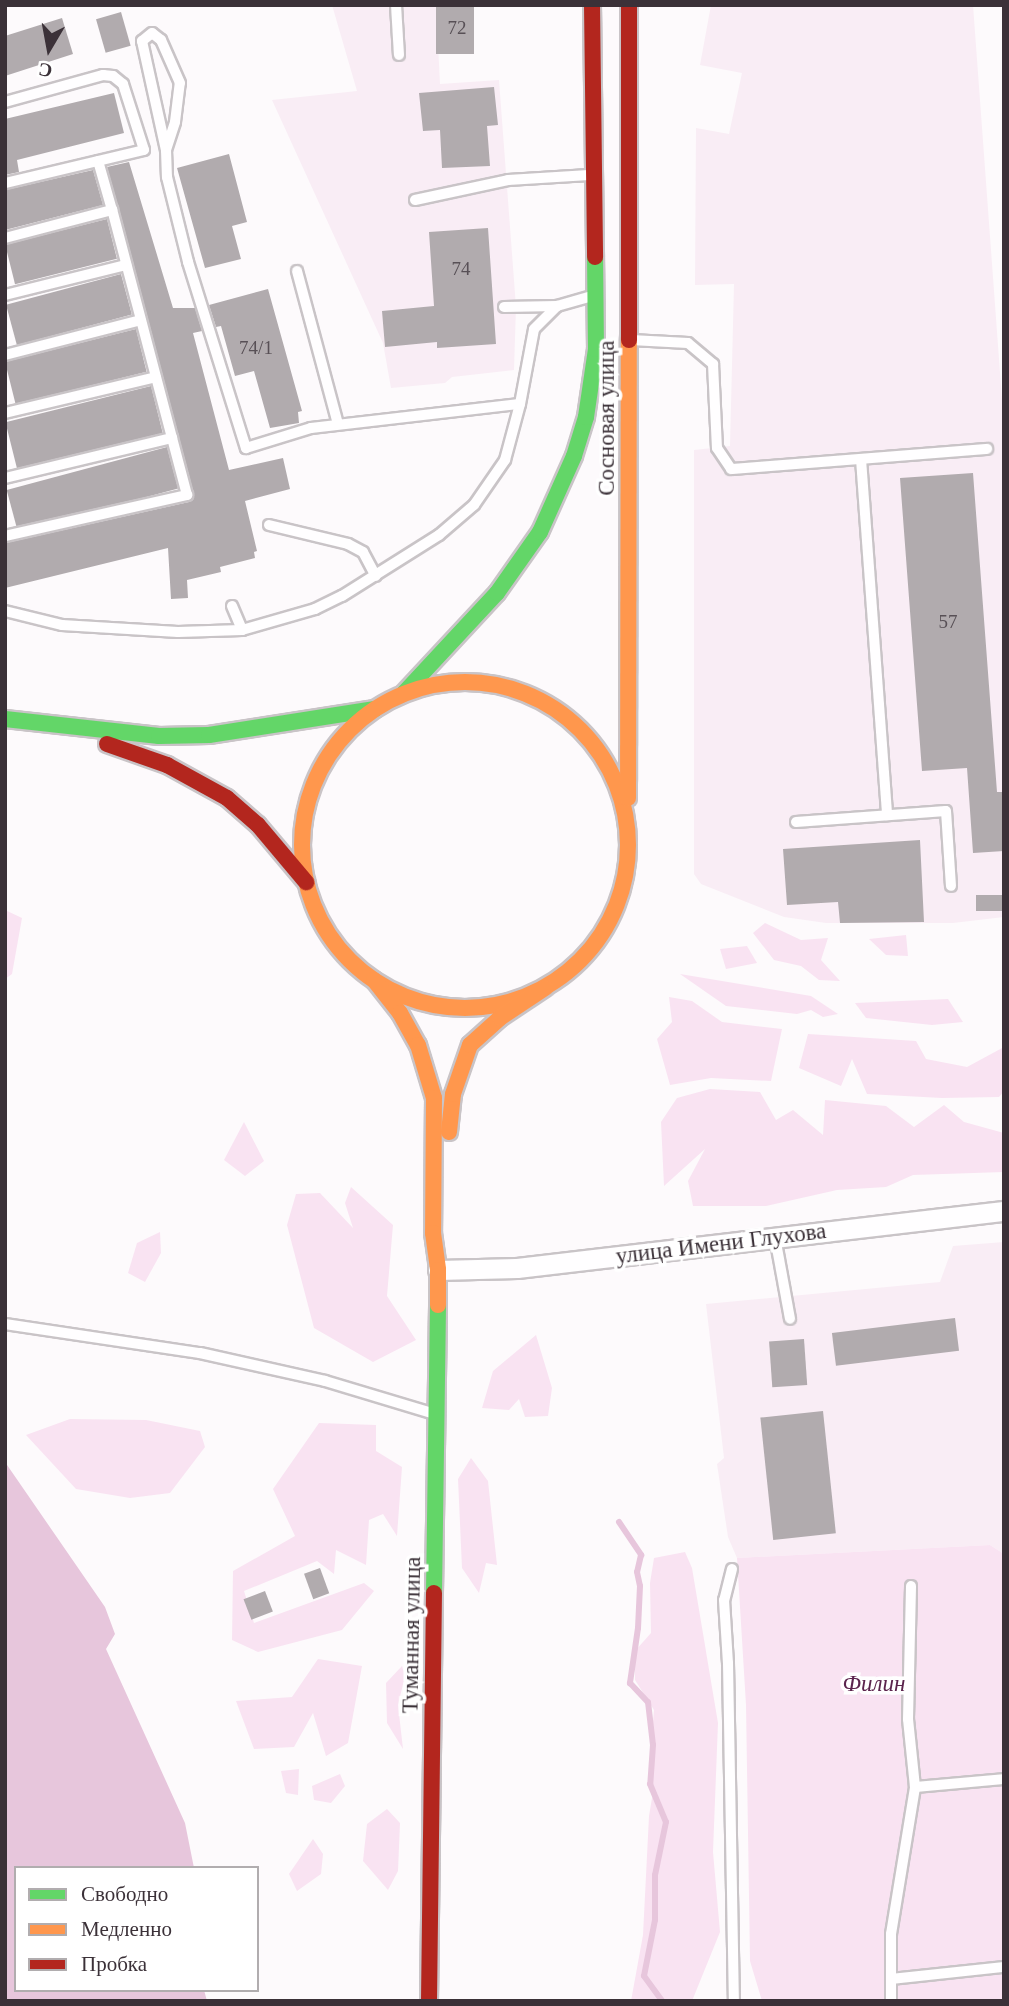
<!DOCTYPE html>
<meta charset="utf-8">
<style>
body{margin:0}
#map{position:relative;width:1009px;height:2006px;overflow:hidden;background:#fdfafc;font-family:"Times New Roman",serif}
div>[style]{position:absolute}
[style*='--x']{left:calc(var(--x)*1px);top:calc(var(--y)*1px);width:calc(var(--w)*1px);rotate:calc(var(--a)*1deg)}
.built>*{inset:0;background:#f9edf5}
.green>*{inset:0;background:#f9e3f2}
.water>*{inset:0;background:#e7c6dc}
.stream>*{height:6px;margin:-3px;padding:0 3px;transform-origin:3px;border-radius:3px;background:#e7c6dc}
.building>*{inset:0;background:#b1abae;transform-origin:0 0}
.roads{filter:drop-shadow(2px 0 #c9c4c7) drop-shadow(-2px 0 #c9c4c7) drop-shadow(0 2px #c9c4c7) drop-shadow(0 -2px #c9c4c7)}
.lane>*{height:10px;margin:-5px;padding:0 5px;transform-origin:5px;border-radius:5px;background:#fffeff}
.street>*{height:19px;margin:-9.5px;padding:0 9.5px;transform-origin:9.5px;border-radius:9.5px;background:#fffeff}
.fast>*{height:16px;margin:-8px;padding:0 8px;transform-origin:8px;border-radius:8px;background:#63d668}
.slow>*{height:16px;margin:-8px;padding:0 8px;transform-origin:8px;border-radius:8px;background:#ff974d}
.slow>.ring{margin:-8px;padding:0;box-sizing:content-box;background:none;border:16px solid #ff974d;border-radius:50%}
.jam>*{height:16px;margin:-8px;padding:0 8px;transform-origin:8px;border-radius:8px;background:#b3261e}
span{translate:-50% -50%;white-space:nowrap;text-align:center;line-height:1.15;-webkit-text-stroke:7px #fff;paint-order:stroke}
.number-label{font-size:19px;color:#585056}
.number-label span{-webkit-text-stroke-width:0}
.street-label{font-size:23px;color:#3b3138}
.park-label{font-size:23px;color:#5b244d;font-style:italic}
.frame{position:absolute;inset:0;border:7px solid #3b3138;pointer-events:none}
.legend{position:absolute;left:14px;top:1866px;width:245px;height:126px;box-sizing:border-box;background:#fff;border:2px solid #b1adaf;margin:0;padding:9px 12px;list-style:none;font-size:21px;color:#3b3138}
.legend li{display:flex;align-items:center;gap:14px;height:35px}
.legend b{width:35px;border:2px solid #b1adaf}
.north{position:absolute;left:14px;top:14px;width:70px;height:70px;-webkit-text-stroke:5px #fff;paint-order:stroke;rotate:190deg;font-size:19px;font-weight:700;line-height:28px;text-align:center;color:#3b3138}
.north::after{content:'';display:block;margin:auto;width:24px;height:32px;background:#3b3138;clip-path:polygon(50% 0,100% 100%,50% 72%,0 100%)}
</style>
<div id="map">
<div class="built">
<i style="clip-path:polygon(332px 5px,436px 5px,440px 84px,499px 80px,516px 307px,514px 370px,452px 377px,445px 383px,391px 388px,383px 343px,272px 100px,357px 91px)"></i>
<i style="clip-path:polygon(711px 5px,973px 5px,1004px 427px,1004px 917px,953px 923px,826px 923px,784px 917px,701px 884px,694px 874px,694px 450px,730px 446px,734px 284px,695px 285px,696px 128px,729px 134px,742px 73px,700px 65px)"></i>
<i style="clip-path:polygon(1004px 1242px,1004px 1554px,990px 1545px,737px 1558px,728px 1537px,717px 1464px,724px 1458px,706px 1304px,940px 1282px,953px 1246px)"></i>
</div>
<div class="green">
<i style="clip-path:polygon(5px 910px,22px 918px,12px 974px,5px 979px)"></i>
<i style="clip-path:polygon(765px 923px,801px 940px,828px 938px,821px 960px,840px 981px,819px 980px,801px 966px,774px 960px,753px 933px)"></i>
<i style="clip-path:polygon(906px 935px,908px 956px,886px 955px,869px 939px)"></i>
<i style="clip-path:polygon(747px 946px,757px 963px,726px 969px,720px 949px)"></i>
<i style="clip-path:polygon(680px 974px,811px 996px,838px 1014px,823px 1017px,811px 1010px,797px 1014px,726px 1006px)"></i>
<i style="clip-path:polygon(669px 997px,692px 1001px,722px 1022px,782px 1029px,771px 1081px,711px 1078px,670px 1085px,657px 1039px,672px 1022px)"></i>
<i style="clip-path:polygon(948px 999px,963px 1022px,932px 1025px,866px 1018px,855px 1003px)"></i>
<i style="clip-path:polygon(808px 1034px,916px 1041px,926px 1059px,967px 1067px,1004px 1047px,1004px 1091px,999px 1097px,942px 1098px,867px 1094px,852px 1059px,841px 1086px,799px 1068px)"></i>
<i style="clip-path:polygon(710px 1089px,760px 1092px,776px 1120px,793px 1110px,823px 1135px,825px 1100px,886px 1106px,914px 1127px,944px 1105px,964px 1122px,1004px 1133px,1004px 1172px,913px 1175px,886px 1187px,837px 1190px,766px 1206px,693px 1206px,688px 1181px,705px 1149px,664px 1186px,661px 1122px,677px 1098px)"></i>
<i style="clip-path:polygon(244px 1122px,264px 1161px,245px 1176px,224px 1160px)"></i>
<i style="clip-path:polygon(351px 1187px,393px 1225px,387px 1296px,416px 1340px,373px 1362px,314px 1328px,287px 1225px,296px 1194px,320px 1193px,353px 1228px,345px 1203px)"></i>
<i style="clip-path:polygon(160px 1232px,161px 1253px,145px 1282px,128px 1273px,137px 1243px)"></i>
<i style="clip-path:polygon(536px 1335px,552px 1388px,548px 1416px,525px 1417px,519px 1399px,509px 1410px,482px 1408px,493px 1371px)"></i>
<i style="clip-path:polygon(70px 1419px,146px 1420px,200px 1431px,205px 1447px,170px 1493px,130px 1498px,76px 1489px,26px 1435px)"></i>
<i style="clip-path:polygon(319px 1423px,376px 1425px,376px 1451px,402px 1467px,397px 1536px,383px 1514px,369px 1520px,366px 1565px,336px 1550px,334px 1574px,317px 1561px,244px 1591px,254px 1623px,364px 1583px,374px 1591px,342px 1630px,258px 1652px,232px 1640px,233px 1571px,295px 1536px,273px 1489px)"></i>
<i style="clip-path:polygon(471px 1458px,488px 1481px,497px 1565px,486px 1563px,479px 1593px,462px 1568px,458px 1479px)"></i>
<i style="clip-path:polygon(990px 1545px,1004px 1554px,1004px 2001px,762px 2001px,750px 1961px,746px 1705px,737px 1558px)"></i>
<i style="clip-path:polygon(685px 1552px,692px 1568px,718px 1723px,713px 1852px,720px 1932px,692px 2001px,631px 2001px,643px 1935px,649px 1816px,653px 1792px,650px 1756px,654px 1710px,635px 1680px,635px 1651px,651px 1633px,650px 1583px,654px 1558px)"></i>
<i style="clip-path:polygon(318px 1659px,362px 1666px,348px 1743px,326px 1756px,313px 1713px,294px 1747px,254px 1749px,236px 1701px,292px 1697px)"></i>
<i style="clip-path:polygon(402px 1666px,405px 1676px,398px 1705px,403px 1749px,387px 1723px,386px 1683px)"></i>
<i style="clip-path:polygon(299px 1769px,298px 1795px,286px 1793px,281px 1771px)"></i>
<i style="clip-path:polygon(340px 1774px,345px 1786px,331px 1803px,314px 1800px,312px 1786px)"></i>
<i style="clip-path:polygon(387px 1809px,400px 1823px,398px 1871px,388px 1890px,363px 1861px,367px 1824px)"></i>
<i style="clip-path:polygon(313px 1839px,323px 1854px,321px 1874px,297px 1891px,289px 1874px)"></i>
</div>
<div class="water">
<i style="clip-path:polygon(5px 1462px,105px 1607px,115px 1634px,106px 1649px,185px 1823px,194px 1868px,16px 1868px,16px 1990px,204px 1990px,207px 2001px,5px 2001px)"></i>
</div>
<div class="stream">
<i style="--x:619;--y:1522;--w:40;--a:56"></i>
<i style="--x:641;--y:1555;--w:17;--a:103"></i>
<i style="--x:637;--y:1572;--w:14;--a:78"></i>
<i style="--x:640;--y:1586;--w:42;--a:92.7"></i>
<i style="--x:638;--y:1628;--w:56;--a:98.3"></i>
<i style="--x:630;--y:1683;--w:26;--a:47"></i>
<i style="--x:648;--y:1702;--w:43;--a:83.4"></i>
<i style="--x:653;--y:1745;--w:39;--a:94"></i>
<i style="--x:650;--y:1784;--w:41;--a:67.2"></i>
<i style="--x:666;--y:1822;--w:54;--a:101.7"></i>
<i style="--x:655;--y:1875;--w:45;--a:90"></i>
<i style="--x:655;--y:1920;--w:57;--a:101.1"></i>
<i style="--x:644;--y:1976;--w:31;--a:54"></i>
</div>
<div class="building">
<i style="left:436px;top:5px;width:38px;height:49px"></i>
<i style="left:121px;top:12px;width:35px;height:26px;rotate:74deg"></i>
<i style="clip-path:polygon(62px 18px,73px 54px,5px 76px,5px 36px)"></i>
<i style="clip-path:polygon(494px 87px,498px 125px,487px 126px,490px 166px,442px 168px,440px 130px,423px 131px,419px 93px)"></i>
<i style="clip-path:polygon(114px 93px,124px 133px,17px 160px,19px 172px,5px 175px,5px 119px)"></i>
<i style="clip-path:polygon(229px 154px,247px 222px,232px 226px,241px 259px,205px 268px,177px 168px)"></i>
<i style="clip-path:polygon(129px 162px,173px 308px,195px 308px,202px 331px,193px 333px,229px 470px,283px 458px,290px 489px,245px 501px,257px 551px,254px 552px,255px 558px,220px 567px,221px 572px,187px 580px,188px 598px,171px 599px,168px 548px,5px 588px,5px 543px,189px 502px,194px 498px,107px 167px)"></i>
<i style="clip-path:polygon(93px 170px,103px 205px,5px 230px,5px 190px)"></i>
<i style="left:107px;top:219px;width:41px;height:105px;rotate:76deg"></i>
<i style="clip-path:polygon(488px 228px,496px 344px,437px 348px,437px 342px,385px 347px,382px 311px,434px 306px,429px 232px)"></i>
<i style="left:121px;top:274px;width:42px;height:119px;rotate:75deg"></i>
<i style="clip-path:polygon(268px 289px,302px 411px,298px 412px,299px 423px,270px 428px,254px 371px,235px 376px,221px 326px,216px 327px,209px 305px)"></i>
<i style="left:136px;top:329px;width:44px;height:135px;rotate:76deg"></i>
<i style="left:151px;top:386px;width:49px;height:150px;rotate:76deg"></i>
<i style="left:167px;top:447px;width:43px;height:166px;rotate:75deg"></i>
<i style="clip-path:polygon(973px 473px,997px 792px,1004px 792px,1004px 851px,973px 853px,967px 768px,922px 771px,900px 478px)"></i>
<i style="clip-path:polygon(920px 840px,924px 922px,840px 923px,838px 902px,787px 905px,783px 849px)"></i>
<i style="left:1004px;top:895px;width:16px;height:28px;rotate:90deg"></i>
<i style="left:955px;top:1318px;width:33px;height:124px;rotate:83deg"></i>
<i style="left:804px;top:1339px;width:46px;height:35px;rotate:86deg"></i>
<i style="left:823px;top:1411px;width:123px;height:63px;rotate:84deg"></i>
<i style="left:320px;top:1568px;width:27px;height:17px;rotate:70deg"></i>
<i style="left:265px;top:1591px;width:22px;height:23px;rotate:69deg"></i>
</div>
<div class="roads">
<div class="lane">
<i style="--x:396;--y:5;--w:50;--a:86.6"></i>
<i style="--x:5;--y:102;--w:102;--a:-15.4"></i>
<i style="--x:103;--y:75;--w:10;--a:6"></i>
<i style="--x:113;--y:76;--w:13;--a:39"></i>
<i style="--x:123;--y:84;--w:69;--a:72.3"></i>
<i style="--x:144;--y:150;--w:143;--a:166.6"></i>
<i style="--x:166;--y:150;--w:29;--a:-72"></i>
<i style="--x:175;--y:122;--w:39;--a:-83"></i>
<i style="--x:180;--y:83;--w:47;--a:-113.8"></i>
<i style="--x:161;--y:40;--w:11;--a:-142"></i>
<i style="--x:152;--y:33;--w:13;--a:141"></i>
<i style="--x:142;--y:41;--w:112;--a:77.6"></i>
<i style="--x:166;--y:150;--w:27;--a:88"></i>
<i style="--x:167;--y:177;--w:88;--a:76.1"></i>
<i style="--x:188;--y:262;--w:195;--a:72.7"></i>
<i style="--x:246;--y:448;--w:68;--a:-17.1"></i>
<i style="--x:311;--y:428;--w:210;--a:-6.6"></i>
<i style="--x:415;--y:200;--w:95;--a:-12.1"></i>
<i style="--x:508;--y:180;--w:81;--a:-3.5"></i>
<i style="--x:5;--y:238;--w:111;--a:-14.7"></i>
<i style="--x:112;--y:210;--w:51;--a:-105.9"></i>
<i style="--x:297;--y:271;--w:158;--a:75"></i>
<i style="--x:5;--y:295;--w:125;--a:-13.9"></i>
<i style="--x:504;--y:307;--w:53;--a:-1.1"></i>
<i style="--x:631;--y:340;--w:57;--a:3"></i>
<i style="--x:688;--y:343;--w:33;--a:40"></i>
<i style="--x:713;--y:364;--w:84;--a:87.3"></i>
<i style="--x:717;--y:448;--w:25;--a:56"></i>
<i style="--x:731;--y:469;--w:257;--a:-4.5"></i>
<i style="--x:5;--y:355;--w:140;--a:-14.4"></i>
<i style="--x:5;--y:413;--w:155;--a:-13.4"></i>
<i style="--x:861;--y:459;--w:357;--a:85.8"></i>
<i style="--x:5;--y:478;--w:172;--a:-13.5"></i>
<i style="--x:269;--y:525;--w:81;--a:13.5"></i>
<i style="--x:348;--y:544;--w:17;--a:28"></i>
<i style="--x:363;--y:552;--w:27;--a:62"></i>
<i style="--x:5;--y:536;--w:187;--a:-12.7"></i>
<i style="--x:187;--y:495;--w:295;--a:-104.7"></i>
<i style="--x:232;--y:606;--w:26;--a:67"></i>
<i style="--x:5;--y:611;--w:59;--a:13.8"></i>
<i style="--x:62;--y:625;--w:116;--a:3.5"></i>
<i style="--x:178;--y:632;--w:64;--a:-1.8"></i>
<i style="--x:242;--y:630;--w:76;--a:-16"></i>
<i style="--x:315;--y:609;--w:30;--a:-26"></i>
<i style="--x:342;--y:596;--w:115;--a:-32.2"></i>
<i style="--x:439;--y:535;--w:46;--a:-40.6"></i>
<i style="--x:474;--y:505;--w:55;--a:-55.4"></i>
<i style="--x:505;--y:460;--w:58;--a:-75"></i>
<i style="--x:520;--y:404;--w:76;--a:-79.4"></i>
<i style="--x:534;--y:329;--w:33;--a:-45"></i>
<i style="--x:557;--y:306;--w:36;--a:-16"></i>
<i style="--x:796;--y:822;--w:150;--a:-4.2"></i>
<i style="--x:946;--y:811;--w:75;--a:86.2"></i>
<i style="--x:775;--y:1237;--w:83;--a:79.6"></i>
<i style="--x:5;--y:1324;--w:197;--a:8.5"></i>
<i style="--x:200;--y:1353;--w:128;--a:12.6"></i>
<i style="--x:325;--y:1381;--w:112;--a:16.7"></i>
<i style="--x:732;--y:1569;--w:32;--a:104"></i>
<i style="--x:724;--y:1600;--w:63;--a:86.4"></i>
<i style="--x:728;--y:1663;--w:338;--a:89"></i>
<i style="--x:915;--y:1787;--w:89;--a:-5.1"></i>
<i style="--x:891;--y:1979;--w:114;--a:-6.1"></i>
<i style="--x:891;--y:2001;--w:67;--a:-90"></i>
<i style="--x:891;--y:1934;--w:149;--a:-80.7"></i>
<i style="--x:915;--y:1787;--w:68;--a:-95.9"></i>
<i style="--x:908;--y:1719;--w:133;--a:-88.7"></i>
</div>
<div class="street">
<i style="--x:438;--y:1270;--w:79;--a:-1.5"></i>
<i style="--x:517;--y:1268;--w:490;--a:-6.7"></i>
</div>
<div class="fast">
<i style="--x:404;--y:693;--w:137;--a:-47.1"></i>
<i style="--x:497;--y:593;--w:75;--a:-54.8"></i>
<i style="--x:540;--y:532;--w:83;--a:-65.9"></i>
<i style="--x:574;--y:456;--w:41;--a:-72.9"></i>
<i style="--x:586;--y:417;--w:69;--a:-81.6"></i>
<i style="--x:596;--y:349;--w:92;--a:-90.6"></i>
<i style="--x:5;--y:719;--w:155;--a:6.3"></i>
<i style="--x:159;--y:736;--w:50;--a:-1.1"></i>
<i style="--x:209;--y:735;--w:168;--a:-8.9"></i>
<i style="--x:434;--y:1593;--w:288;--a:-89.2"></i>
</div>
<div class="slow">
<i class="ring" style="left:302px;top:682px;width:310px;height:310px"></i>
<i style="--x:628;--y:798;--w:458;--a:-89.9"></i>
<i style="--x:374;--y:980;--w:42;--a:51.8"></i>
<i style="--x:400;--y:1013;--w:37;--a:61"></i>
<i style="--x:418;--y:1045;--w:55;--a:73.2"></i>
<i style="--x:434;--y:1098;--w:135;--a:90.4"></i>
<i style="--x:433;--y:1233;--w:37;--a:82"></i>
<i style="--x:438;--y:1270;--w:35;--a:90"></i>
<i style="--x:449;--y:1132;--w:38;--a:-84"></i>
<i style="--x:453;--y:1094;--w:52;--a:-70.9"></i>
<i style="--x:470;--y:1045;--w:40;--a:-42"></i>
<i style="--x:500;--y:1018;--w:54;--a:-33.7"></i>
</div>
<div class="jam">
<i style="--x:592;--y:5;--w:252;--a:89.3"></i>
<i style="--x:629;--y:340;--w:335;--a:-90"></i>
<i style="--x:107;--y:744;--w:64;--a:19.3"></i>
<i style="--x:167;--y:765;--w:68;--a:28.8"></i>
<i style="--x:227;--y:798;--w:41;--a:41.1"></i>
<i style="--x:258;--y:825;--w:75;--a:49.9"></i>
<i style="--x:429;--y:2001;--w:408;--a:-89.3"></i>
</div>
</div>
<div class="number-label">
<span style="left:457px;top:28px">72</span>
<span style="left:461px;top:269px">74</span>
<span style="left:256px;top:348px">74/1</span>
<span style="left:948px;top:622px">57</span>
</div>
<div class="street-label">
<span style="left:607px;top:418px;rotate:-90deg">Сосновая улица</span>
<span style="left:721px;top:1244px;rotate:-7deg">улица Имени Глухова</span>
<span style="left:412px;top:1635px;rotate:-89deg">Туманная улица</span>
</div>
<div class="park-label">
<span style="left:874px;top:1684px">Филин</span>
</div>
<div class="frame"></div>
<ul class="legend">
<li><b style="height:9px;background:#63d668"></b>Свободно</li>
<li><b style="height:9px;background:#ff974d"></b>Медленно</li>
<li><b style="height:9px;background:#b3261e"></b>Пробка</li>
</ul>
<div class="north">С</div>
</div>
